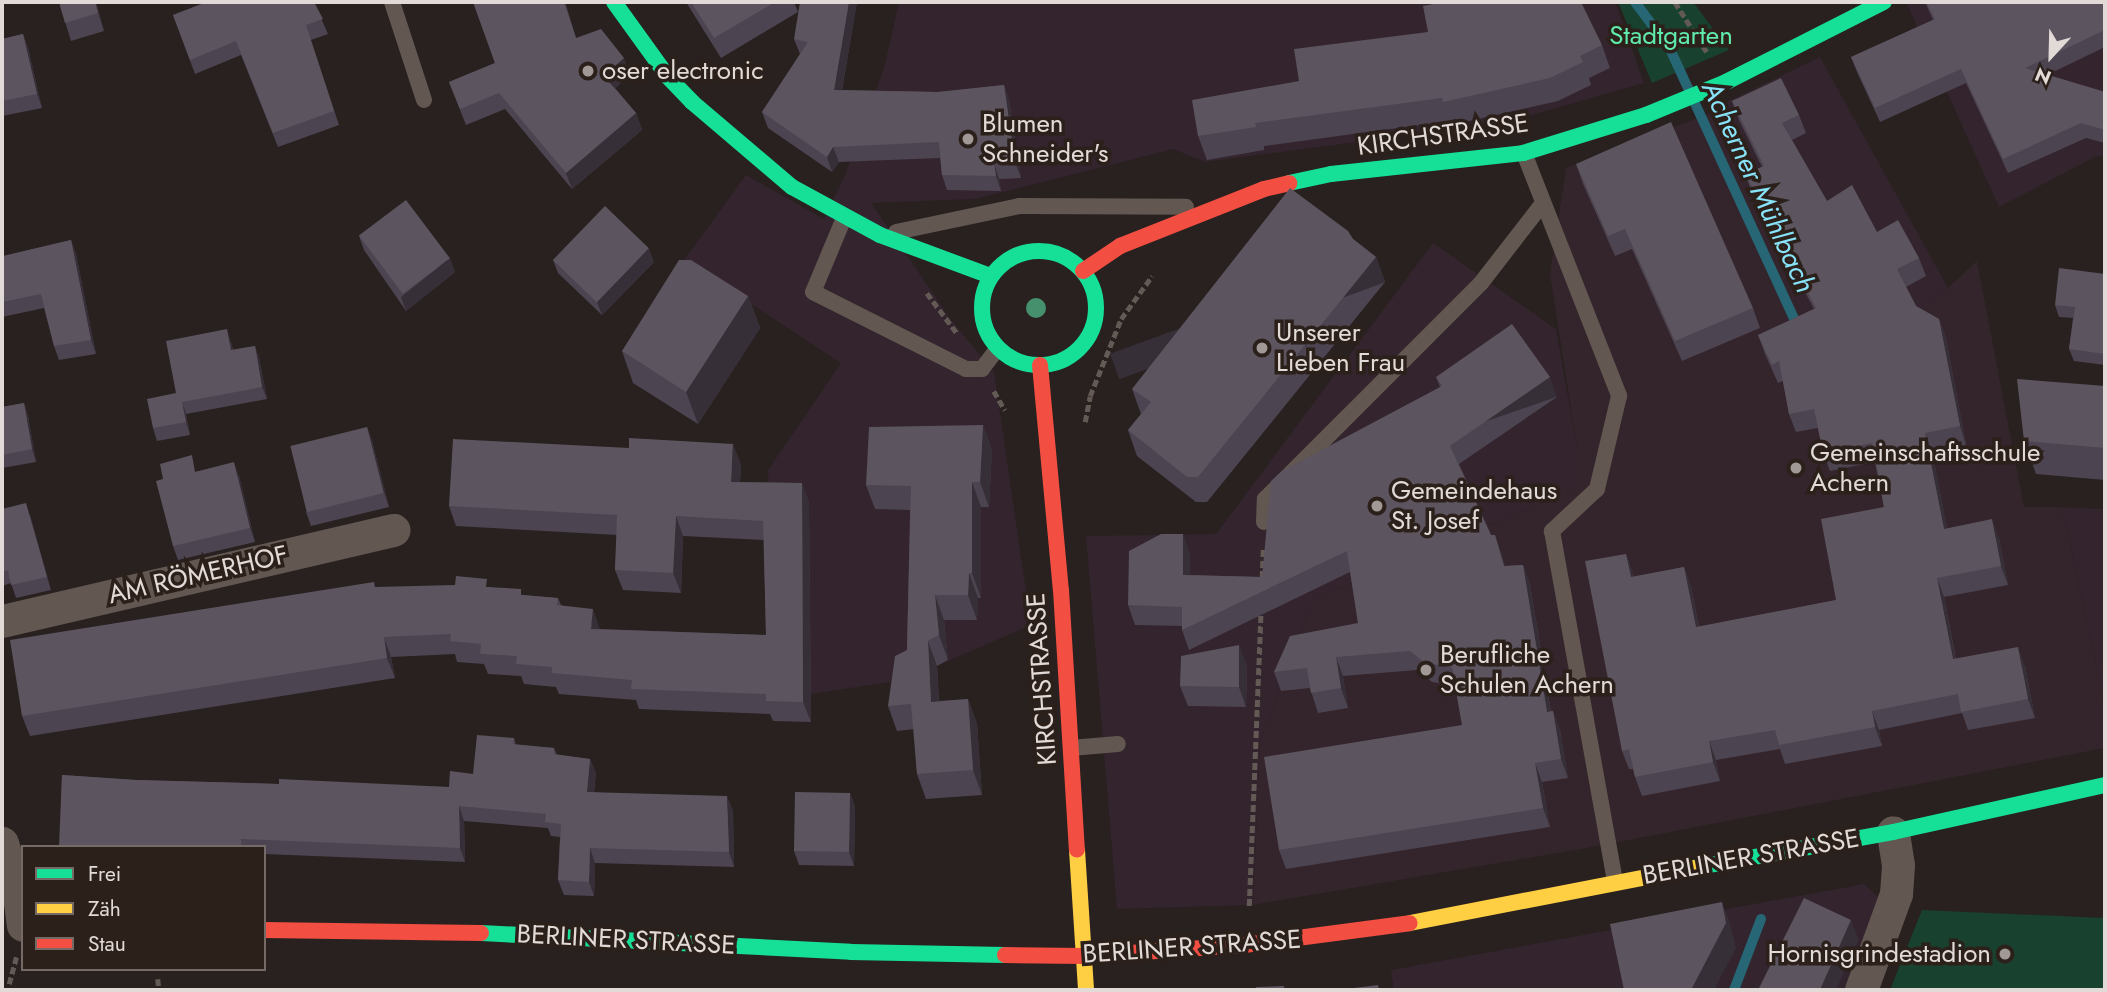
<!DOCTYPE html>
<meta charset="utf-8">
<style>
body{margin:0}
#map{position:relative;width:2107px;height:992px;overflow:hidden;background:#28211f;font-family:Jost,sans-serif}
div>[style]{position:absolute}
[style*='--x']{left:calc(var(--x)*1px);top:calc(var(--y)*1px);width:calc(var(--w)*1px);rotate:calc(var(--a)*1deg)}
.commercial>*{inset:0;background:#33242d}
.education>*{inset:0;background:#34242b}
.green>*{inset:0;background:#19412f}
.stream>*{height:10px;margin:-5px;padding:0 5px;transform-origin:5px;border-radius:5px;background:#266675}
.path>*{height:4.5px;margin-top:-2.25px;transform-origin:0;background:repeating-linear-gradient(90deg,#635a56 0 7px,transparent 0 10.5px)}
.lane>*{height:16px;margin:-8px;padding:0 8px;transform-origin:8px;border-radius:8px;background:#625751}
.street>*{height:33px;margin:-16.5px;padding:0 16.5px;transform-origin:16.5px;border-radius:16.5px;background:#625751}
.fast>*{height:16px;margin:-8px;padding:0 8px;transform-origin:8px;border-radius:8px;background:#16e098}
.fast>.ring{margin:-8px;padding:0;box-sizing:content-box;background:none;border:16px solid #16e098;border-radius:50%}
.slow>*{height:16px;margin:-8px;padding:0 8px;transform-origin:8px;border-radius:8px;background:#ffcf43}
.jam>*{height:16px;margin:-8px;padding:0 8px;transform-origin:8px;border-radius:8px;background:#f24e42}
.trees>*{width:20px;height:20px;margin:-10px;border-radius:50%;background:#46906d}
.wall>*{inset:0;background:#4c4451}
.shaded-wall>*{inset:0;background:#372f37;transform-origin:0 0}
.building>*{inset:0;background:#5c545f;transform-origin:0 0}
.dots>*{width:19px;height:19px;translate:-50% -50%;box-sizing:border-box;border:4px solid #2c201b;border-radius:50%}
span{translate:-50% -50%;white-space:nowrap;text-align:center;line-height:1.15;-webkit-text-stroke:7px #2c201b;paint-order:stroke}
.park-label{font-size:26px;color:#5febac}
.poi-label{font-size:26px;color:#e2dad6}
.left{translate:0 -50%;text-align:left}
.right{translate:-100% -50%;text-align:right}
.street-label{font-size:26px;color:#e2dad6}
.water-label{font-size:28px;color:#88e2f8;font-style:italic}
.frame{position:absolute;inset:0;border:4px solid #e2dad6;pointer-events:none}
.legend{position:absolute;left:21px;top:845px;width:245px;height:126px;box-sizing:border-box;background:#2c201b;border:2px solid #756a66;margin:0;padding:9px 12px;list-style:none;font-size:21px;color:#e2dad6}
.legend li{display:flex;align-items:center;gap:14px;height:35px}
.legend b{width:35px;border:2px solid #756a66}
.north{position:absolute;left:2016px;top:21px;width:70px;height:70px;-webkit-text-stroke:5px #2c201b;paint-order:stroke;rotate:202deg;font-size:19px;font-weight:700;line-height:28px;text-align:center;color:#e2dad6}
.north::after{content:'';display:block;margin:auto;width:24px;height:32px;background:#e2dad6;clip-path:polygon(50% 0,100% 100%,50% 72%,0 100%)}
</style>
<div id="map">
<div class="commercial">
<i style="clip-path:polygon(899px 2px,1611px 2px,1616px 4px,1644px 83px,1532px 115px,1454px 129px,1205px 162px,1173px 149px,975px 199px,871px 203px,952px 321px,994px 372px,1031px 625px,904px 680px,811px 694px,774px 693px,768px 470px,841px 363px,684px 260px,746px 175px,824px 219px,846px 173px,884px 68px)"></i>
<i style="clip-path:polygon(1906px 2px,2105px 2px,2105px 155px,2095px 157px,1999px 207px)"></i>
<i style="clip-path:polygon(1820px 57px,1948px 288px,1914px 319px,1827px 377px,1718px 106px)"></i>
<i style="clip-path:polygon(1433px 243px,1556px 329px,1577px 448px,1577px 488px,1314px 599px,1260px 742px,1253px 905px,1117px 909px,1086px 536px,1216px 534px)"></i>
<i style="clip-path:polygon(2062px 507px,2105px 509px,2105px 706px)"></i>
<i style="clip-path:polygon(1864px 884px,1881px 900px,1846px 990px,1394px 990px,1391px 970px)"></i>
</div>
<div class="education">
<i style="clip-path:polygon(1719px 110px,1827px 377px,1914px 319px,1977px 261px,2024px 507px,2062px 507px,2105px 706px,2105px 748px,1598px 846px,1253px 905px,1260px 742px,1314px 599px,1577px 488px,1577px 448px,1550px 274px,1566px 168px)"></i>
</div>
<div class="green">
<i style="clip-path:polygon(1618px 2px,1693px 2px,1729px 50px,1652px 83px)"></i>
<i style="clip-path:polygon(1922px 910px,2105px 918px,2105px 990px,1890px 990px)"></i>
</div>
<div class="stream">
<i style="--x:1635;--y:2;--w:59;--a:53.3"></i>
<i style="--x:1670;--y:49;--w:309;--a:65.3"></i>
<i style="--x:1734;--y:990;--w:76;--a:-69.2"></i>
</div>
<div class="path">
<i style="--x:1675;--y:2;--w:59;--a:57.4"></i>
<i style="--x:927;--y:293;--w:50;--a:53.1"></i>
<i style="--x:994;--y:391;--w:22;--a:60"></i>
<i style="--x:1085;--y:422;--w:26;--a:-79"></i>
<i style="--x:1090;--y:396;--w:83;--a:-68.1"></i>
<i style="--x:1121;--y:319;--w:53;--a:-54.2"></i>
<i style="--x:1262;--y:578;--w:30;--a:-88"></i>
<i style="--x:1249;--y:906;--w:295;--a:-87.7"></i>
<i style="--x:158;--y:979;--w:11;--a:85"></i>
<i style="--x:9;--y:984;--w:28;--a:-75"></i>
</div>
<div class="lane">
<i style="--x:392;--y:2;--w:103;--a:71.9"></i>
<i style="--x:1524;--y:153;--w:261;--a:68.6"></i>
<i style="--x:1619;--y:396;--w:96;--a:103.3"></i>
<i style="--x:1597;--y:489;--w:62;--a:137"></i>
<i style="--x:1552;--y:531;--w:357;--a:79.8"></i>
<i style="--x:844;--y:218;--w:80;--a:112.7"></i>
<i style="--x:813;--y:292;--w:171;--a:26.7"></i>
<i style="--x:966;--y:369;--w:16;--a:0"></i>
<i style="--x:982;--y:369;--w:26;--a:-53"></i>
<i style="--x:896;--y:232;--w:126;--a:-11.9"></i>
<i style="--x:1019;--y:206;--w:167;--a:0.3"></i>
<i style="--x:1264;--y:522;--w:23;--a:-88"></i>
<i style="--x:1265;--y:499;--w:305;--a:-45"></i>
<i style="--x:1481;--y:283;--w:101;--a:-52.2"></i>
<i style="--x:1071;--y:748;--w:47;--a:-4.9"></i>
</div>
<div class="street">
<i style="--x:2;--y:621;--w:402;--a:-13.1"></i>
<i style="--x:2;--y:843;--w:62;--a:73"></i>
<i style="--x:20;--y:902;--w:23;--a:83"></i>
<i style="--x:1861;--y:990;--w:102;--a:-70"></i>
<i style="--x:1896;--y:894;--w:29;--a:-86"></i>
<i style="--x:1898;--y:865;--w:33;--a:-99"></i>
</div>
<div class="fast">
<i style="--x:614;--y:2;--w:92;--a:54.2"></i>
<i style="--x:668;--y:77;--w:35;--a:46"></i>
<i style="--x:692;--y:102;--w:131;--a:40.4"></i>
<i style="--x:792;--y:187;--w:100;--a:28.6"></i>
<i style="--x:880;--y:235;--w:117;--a:20.4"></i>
<i style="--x:1289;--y:183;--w:43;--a:-12.1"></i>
<i style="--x:1331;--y:174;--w:193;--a:-6.2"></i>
<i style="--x:1523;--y:153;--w:129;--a:-17.2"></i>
<i style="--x:1646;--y:115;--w:87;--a:-22.4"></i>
<i style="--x:1726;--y:82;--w:177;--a:-26.9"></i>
<i class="ring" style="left:982px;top:251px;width:98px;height:98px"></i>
<i style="--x:1693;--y:868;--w:203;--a:-10.2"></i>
<i style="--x:1893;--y:832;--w:217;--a:-12.5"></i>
<i style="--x:481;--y:933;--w:370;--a:2.9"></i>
<i style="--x:851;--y:952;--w:154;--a:1.1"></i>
</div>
<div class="slow">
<i style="--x:1077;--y:850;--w:140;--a:86.3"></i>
<i style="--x:1410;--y:923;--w:288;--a:-11"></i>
</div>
<div class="jam">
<i style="--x:1083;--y:271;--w:45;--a:-34"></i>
<i style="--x:1120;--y:246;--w:155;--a:-21.6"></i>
<i style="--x:1264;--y:189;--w:26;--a:-13"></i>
<i style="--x:1040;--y:365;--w:226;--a:84.7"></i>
<i style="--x:1061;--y:590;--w:260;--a:86.5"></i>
<i style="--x:264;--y:930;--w:217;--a:0.8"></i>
<i style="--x:1005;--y:955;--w:79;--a:0.7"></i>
<i style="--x:1084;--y:956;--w:160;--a:-3.9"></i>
<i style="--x:1244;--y:945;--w:167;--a:-7.5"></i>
</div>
<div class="trees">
<i style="left:1036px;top:308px"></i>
</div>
<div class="wall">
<i style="clip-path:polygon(59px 2px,96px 2px,104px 31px,71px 41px)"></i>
<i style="clip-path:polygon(200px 2px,314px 2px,328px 34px,311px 40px,339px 125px,278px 147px,241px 55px,195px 74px,173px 15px,201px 4px)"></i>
<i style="clip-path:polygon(473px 2px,565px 2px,576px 38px,630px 74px,615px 88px,636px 113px,642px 130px,572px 189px,505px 109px,466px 125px,449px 82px,495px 63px)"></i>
<i style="clip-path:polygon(686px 2px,794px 2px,798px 12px,721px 58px)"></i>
<i style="clip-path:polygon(857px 2px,842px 90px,938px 92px,1004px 85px,1009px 100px,1021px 178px,999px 179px,1001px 191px,947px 190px,942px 175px,940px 158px,839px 162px,832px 172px,768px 128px,762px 112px,800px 54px,794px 39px)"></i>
<i style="clip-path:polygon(1925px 2px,2105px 2px,2105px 47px,2047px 75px,2105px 92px,2105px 143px,2086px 138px,2008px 173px,1966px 83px,1880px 122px,1857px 72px,1851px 57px,1933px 20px)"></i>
<i style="clip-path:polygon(1428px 32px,1602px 45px,1610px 68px,1589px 78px,1591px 85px,1558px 101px,1451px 125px,1450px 121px,1264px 146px,1264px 150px,1207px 160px,1198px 136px,1299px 81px)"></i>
<i style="clip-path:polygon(23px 34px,28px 48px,42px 108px,2px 116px,2px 39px)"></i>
<i style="clip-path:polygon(1732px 101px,1799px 115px,1806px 133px,1792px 140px,1827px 201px,1919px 258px,1926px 276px,1906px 287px,1916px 306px,1939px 319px,1946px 338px,1966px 445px,1932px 451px,1947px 528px,1999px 538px,2008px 585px,1944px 597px,1956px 659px,2025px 666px,2035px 718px,1968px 730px,1962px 713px,1879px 730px,1882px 746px,1785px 764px,1780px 749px,1716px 760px,1720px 781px,1642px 796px,1635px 777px,1633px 769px,1629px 769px,1622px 751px,1626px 554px,1634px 577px,1684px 567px,1691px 586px,1699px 627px,1836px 600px,1884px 507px,1875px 462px,1830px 471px,1823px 453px,1818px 428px,1796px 432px,1789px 414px,1783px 381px,1778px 383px,1765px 354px,1758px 335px,1814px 309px,1752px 193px,1745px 174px,1762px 167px,1739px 120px)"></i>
<i style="clip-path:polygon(1576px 164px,1753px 308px,1760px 328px,1682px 361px,1632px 249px,1615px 256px,1583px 184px)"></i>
<i style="clip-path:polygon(359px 236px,455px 272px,406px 311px,364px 250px)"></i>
<i style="clip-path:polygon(1353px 239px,1376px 257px,1385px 282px,1207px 502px,1196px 502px,1137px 456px,1128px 430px,1141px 414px,1132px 389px)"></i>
<i style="clip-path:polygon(71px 240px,76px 254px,96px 354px,59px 360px,54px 346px,44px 308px,2px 317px,2px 245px,4px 256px)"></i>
<i style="clip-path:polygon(553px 260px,654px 262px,602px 315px,558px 273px)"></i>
<i style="clip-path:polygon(2105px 274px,2105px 365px,2074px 361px,2069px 349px,2073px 318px,2059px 317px,2055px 305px)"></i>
<i style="clip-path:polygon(748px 296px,760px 328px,698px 424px,633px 383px,622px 351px)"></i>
<i style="clip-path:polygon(231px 342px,233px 350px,255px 346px,259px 358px,267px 399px,186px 414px,190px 435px,157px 441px,153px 428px,176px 393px)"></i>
<i style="clip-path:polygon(1436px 377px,1557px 397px,1459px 464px,1491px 535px,1495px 535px,1505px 566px,1523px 565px,1530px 584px,1551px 711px,1553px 711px,1560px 730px,1568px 778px,1542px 782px,1550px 827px,1286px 869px,1279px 850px,1462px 725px,1455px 686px,1432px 682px,1417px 670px,1343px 676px,1348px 708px,1318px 713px,1310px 688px,1281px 691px,1274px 672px,1358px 623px,1350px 572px,1189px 650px,1182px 630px,1182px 626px,1135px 625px,1128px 605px,1190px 554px,1190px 575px,1262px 577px,1440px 387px)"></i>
<i style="clip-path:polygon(2105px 386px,2105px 480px,2036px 474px,2024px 441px)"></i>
<i style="clip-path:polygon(24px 403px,28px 416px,36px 462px,2px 468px,2px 407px)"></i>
<i style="clip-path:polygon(983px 425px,992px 450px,989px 507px,981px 507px,981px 598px,978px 598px,977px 620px,944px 620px,948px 660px,937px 666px,939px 701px,968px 699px,977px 724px,982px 795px,926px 799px,917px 774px,914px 729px,897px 731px,888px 706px,907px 650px,910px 510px,875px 509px,866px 485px)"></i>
<i style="clip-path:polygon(367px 427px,372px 441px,389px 507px,311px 526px,306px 512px)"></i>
<i style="clip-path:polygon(741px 464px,740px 482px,802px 483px,809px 503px,811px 722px,773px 721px,770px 714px,639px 709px,636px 700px,559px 694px,556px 687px,524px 684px,521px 676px,488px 674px,484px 664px,457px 662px,455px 654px,391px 657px,395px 678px,30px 736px,22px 716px,376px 587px,490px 587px,523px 595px,558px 598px,561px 605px,600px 629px,766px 635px,764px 540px,683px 536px,681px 593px,623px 590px,615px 570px,617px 535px,456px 526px,449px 506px)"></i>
<i style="clip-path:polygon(197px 471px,239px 476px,255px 542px,178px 560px,173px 546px)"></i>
<i style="clip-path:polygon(2px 509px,30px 515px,51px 590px,16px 598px,11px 583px,2px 586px)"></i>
<i style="clip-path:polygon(1247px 665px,1246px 707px,1188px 706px,1180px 686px)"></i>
<i style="clip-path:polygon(514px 738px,516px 745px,554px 748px,557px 755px,590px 759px,596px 773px,594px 792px,733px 810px,734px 867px,595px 863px,594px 896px,564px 895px,558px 880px,560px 837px,551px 836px,548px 828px,464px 821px,465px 862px,264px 854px,264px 847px,60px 847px,62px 775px,136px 780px,279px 784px,449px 787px,473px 774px)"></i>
<i style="clip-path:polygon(850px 793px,855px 807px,854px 866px,799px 865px,794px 851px)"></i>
</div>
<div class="shaded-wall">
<i style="clip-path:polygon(95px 2px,96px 2px,104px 31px,98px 13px)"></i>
<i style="clip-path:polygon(849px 2px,857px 2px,839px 106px,834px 90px)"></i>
<i style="clip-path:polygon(23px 34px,28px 48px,42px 108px,37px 94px)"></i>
<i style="clip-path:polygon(624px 58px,630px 74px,610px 92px,604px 76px)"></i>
<i style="clip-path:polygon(1004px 85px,1009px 100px,1021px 178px,1015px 162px)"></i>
<i style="clip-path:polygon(636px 113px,642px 130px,572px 189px,566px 173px)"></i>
<i style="clip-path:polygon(833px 147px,839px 162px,832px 172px,827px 157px)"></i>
<i style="clip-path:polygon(994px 163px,999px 179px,1001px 191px,996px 176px)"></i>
<i style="clip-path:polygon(71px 240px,76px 254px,96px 354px,91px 340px)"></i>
<i style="clip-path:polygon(649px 248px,654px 262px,602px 315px,597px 302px)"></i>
<i style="left:1376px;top:257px;width:27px;height:283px;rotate:70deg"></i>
<i style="clip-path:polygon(450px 258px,455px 272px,406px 311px,401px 297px)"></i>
<i style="clip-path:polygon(748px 296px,760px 328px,698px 424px,686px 392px)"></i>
<i style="clip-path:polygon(1939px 319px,1946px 338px,1966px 445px,1960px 426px)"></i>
<i style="clip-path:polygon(227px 329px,231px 342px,235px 363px,231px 350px)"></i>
<i style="clip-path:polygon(255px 346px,259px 358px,267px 399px,262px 387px)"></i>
<i style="left:1550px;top:377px;width:21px;height:121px;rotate:71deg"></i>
<i style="clip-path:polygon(182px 402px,186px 414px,190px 435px,186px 422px)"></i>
<i style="clip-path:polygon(24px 403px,28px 416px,36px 462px,32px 449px)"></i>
<i style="clip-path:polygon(983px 425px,992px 450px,989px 507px,980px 482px)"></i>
<i style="clip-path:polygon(367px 427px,372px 441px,389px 507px,384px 493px)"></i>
<i style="clip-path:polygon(1925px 433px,1932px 451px,1951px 547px,1944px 529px)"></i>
<i style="clip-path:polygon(733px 444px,741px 464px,739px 502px,731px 482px)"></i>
<i style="clip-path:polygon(234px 462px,239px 476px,255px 542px,250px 528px)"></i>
<i style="clip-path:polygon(972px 482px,981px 507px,981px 598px,972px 573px)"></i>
<i style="clip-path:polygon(802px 483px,809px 503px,811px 722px,803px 702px)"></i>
<i style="clip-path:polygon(26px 503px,30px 515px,51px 590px,47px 577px)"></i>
<i style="clip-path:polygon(676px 516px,683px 536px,681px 593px,673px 573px)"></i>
<i style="clip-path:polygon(1992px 519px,1999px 538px,2008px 585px,2001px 566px)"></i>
<i style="clip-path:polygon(1183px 534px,1190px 554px,1190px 594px,1183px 575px)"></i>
<i style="clip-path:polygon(1495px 535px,1502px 554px,1511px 585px,1504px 566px)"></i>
<i style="clip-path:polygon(1626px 554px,1633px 572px,1637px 596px,1631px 577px)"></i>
<i style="clip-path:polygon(1523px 565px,1530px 584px,1554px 731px,1547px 712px)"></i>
<i style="clip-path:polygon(1684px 567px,1691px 586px,1702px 646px,1696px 627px)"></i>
<i style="clip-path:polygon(969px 573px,978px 598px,977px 620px,968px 595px)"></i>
<i style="clip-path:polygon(1937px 578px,1944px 597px,1959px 678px,1953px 659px)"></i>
<i style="clip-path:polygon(935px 595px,944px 620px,948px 660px,939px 635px)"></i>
<i style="clip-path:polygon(593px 609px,600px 629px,591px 629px)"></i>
<i style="clip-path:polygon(384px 637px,391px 657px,395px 678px,387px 658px)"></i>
<i style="clip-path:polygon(928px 641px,937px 666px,940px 726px,931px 702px)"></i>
<i style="clip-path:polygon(1239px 645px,1247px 665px,1246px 707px,1239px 687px)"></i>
<i style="clip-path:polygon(2018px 647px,2025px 666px,2035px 718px,2028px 699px)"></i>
<i style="clip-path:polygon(1336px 657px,1343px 676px,1348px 708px,1341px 688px)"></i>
<i style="clip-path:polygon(968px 699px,977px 724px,982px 795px,973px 770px)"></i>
<i style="clip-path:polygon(1553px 711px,1560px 730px,1568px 778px,1561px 759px)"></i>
<i style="clip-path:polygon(1872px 711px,1879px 730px,1882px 746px,1875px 727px)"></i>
<i style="clip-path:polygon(1709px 741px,1716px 760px,1720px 781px,1713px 762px)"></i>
<i style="clip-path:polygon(590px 759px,596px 773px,592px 806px,587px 792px)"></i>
<i style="clip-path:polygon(1535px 763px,1542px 782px,1550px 827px,1543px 808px)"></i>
<i style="clip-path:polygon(850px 793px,855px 807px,854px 866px,849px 852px)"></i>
<i style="clip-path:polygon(727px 796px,733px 810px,734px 867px,729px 852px)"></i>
<i style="clip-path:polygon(459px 806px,464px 821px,465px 862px,460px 848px)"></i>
<i style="clip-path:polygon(590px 848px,595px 863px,594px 896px,589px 882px)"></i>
<i style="clip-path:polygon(1722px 902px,1731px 927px,1736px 948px,1714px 990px,1691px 990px)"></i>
<i style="clip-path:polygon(1851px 920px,1859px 940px,1836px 990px,1820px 990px)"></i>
</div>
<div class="building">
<i style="clip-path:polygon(59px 2px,95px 2px,98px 13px,65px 23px)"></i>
<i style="clip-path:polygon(201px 2px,314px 2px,323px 19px,306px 25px,334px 111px,273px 133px,236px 41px,190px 60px,173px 15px,202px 4px)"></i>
<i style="clip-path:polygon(473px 2px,564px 2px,576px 38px,601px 29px,624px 58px,604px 76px,636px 113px,566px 173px,499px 93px,460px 109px,449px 82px,495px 63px)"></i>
<i style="clip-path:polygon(691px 2px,775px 2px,714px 38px)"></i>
<i style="clip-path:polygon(800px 2px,849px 2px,834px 90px,938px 92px,1004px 85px,1015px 162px,994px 163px,996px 176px,942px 175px,939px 142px,833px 147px,827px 157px,762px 112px,808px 42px,794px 39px)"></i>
<i style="clip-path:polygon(1444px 2px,1581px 2px,1602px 45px,1580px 56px,1583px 62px,1550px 78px,1443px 102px,1442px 98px,1255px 123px,1256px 127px,1198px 136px,1192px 100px,1299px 81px,1294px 49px,1428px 32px,1423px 6px)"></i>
<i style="clip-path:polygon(1926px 2px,2105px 2px,2105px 30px,2025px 68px,2105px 92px,2105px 130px,2081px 123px,2003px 159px,1961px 69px,1875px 108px,1851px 57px,1935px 19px)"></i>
<i style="clip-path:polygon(23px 34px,37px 94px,2px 101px,2px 39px)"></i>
<i style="clip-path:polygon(1781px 78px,1799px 115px,1782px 123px,1827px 201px,1852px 185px,1877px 232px,1898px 220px,1919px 258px,1897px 269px,1916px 306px,1939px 319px,1960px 426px,1925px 433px,1944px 529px,1992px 519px,2001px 566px,1937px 578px,1953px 659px,2018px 647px,2028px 699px,1961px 712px,1958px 694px,1872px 711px,1875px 727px,1779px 745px,1775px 730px,1709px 741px,1713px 762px,1635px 777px,1629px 749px,1622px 751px,1585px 561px,1626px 554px,1631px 577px,1684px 567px,1696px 627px,1836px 600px,1821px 519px,1884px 507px,1872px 443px,1823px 453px,1814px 409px,1789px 414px,1779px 361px,1772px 365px,1758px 335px,1816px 308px,1745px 174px,1764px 166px,1732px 101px)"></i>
<i style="clip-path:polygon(1671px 122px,1753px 308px,1675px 341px,1625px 229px,1608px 236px,1576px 164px)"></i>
<i style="clip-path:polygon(1290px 188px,1348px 231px,1353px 239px,1376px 257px,1198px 477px,1187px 477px,1128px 430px,1151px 402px,1132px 389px)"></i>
<i style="left:406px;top:200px;width:73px;height:59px;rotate:53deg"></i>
<i style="left:605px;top:206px;width:61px;height:75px;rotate:44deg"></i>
<i style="clip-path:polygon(71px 240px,91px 340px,54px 346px,41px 294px,2px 302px,2px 253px,3px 256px)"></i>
<i style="clip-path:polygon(679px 260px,691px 260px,748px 296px,686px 392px,622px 351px)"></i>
<i style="clip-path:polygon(2059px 268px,2105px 274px,2105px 354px,2069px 349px,2075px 307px,2055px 305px)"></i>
<i style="clip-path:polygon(1512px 324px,1550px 377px,1450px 446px,1491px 535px,1495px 535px,1504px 566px,1523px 565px,1547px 712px,1553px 711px,1561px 759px,1535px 763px,1543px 808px,1279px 850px,1264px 757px,1462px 725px,1452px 667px,1425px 663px,1410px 651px,1336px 657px,1341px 688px,1311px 693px,1307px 668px,1274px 672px,1290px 636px,1358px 623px,1347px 551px,1182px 630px,1182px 607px,1128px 605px,1129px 551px,1161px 534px,1183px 534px,1183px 575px,1262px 577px,1271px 481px,1282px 471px,1442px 386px,1436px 377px)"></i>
<i style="clip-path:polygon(227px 329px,231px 350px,255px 346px,262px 387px,182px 402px,186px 422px,153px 428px,147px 399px,176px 393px,166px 341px)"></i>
<i style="clip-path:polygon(2017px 379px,2105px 386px,2105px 448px,2024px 441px)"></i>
<i style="clip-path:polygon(24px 403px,32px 449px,2px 455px,2px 407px)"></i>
<i style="clip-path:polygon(983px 425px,980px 482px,972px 482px,972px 573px,969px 573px,968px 595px,935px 595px,939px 635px,922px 644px,928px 641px,931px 702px,919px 703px,968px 699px,973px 770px,917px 774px,911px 704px,888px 706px,895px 656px,907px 650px,911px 486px,866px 485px,869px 427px)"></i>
<i style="left:367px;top:427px;width:68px;height:79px;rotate:76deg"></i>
<i style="clip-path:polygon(629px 438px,733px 444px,731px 482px,802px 483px,803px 702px,766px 701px,766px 694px,631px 689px,632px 680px,552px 673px,552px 667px,516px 664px,517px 656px,480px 654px,481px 644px,450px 641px,451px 634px,384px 637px,387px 658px,22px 716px,10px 640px,374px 582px,375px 587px,455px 585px,456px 576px,487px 579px,486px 587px,521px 589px,521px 595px,558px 598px,557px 605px,593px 609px,591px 629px,766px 635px,763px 521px,676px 516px,673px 573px,615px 570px,617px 515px,449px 506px,453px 439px,629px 448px)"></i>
<i style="clip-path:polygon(192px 455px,195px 472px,234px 462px,250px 528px,173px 546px,156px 481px,163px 479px,160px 464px)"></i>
<i style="clip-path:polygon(26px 503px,47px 577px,11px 585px,8px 570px,2px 572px,2px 509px)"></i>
<i style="clip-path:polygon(1239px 645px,1239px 687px,1180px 686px,1181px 656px)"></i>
<i style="clip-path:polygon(477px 735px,514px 738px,513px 744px,554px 748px,554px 754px,590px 759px,587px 792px,727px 796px,729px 852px,590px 848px,589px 882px,558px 880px,561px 824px,545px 822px,546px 814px,459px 806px,460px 848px,241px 839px,241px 847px,59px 846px,62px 775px,136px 780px,279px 784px,279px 779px,449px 787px,450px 771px,473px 774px)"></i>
<i style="left:795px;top:792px;width:55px;height:59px;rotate:1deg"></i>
<i style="clip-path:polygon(1804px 898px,1851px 920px,1820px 990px,1758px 990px)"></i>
<i style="clip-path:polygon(1722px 902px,1726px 923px,1691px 990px,1624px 990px,1610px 924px)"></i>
<i style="clip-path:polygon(1378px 985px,1379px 990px,1338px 990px)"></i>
<i style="clip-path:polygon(1284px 986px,1284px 990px,1256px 990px,1256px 987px)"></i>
</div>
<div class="dots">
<i style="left:588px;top:71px;background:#a19996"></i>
<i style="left:968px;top:139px;background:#a19996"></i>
<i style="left:1262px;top:348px;background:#a19996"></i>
<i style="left:1796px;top:468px;background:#a19996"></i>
<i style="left:1377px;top:506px;background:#a19996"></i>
<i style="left:1426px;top:670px;background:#a19996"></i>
<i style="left:2005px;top:954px;background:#a19996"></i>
</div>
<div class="park-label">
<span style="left:1671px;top:36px">Stadtgarten</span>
</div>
<div class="poi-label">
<span class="left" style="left:602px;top:71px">oser electronic</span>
<span class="left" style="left:982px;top:139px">Blumen<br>Schneider's</span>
<span class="left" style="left:1276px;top:348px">Unserer<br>Lieben Frau</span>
<span class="left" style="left:1810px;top:468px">Gemeinschaftsschule<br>Achern</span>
<span class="left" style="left:1391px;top:506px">Gemeindehaus<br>St. Josef</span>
<span class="left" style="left:1440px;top:670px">Berufliche<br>Schulen Achern</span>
<span class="right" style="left:1991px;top:954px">Hornisgrindestadion</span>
</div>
<div class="street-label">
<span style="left:1443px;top:135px;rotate:-8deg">KIRCHSTRASSE</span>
<span style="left:198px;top:575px;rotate:-13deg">AM RÖMERHOF</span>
<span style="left:1042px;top:679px;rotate:-94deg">KIRCHSTRASSE</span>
<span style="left:1751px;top:857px;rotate:-10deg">BERLINER STRASSE</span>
<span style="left:626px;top:940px;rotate:3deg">BERLINER STRASSE</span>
<span style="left:1192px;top:947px;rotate:-4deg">BERLINER STRASSE</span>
</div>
<div class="water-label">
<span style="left:1758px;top:187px;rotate:65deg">Acherner Mühlbach</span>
</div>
<div class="frame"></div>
<ul class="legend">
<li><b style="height:9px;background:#16e098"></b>Frei</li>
<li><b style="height:9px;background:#ffcf43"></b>Zäh</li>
<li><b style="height:9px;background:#f24e42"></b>Stau</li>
</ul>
<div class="north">N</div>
</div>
